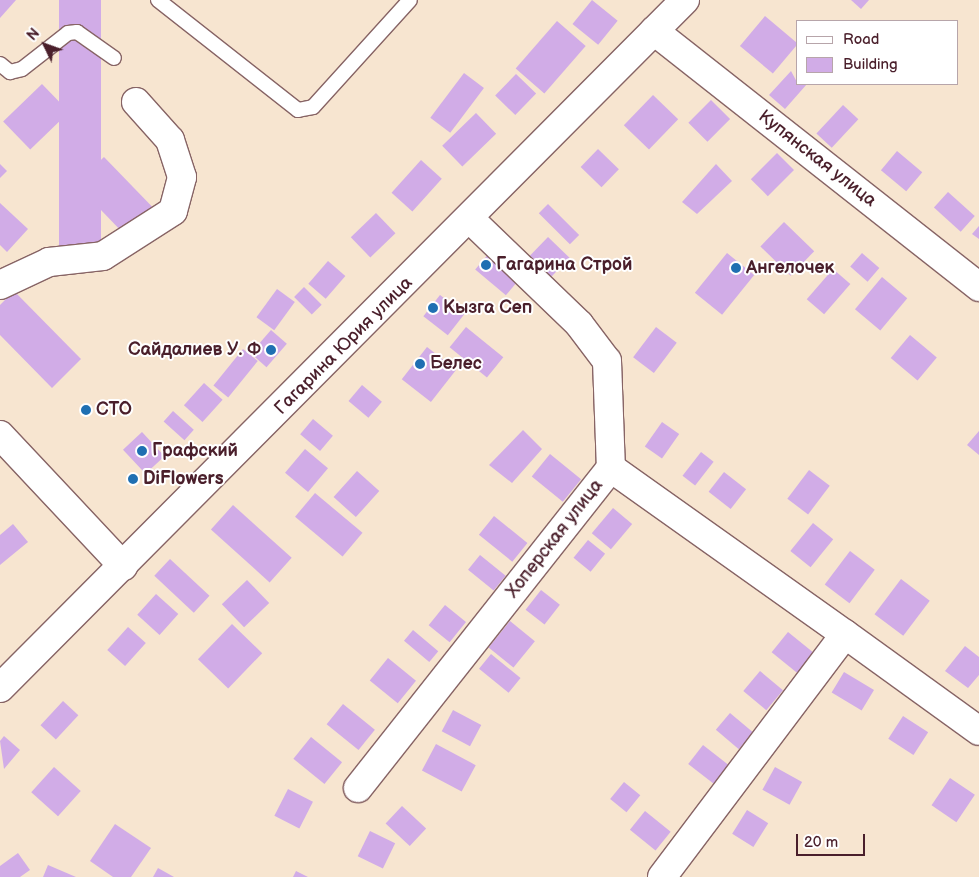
<!DOCTYPE html>
<meta charset="utf-8">
<style>
body{margin:0}
#map{position:relative;width:979px;height:877px;overflow:hidden;background:#f7e5d0;font-family:"Balsamiq Sans",sans-serif}
div>[style]{position:absolute}
[style*='--x']{left:calc(var(--x)*1px);top:calc(var(--y)*1px);width:calc(var(--w)*1px);rotate:calc(var(--a)*1deg)}
.building>*{inset:0;background:#d1ace7;transform-origin:0 0}
.roads{filter:drop-shadow(1px 0 #876465) drop-shadow(-1px 0 #876465) drop-shadow(0 1px #876465) drop-shadow(0 -1px #876465)}
.service>*{height:14px;margin:-7px;padding:0 7px;transform-origin:7px;border-radius:7px;background:#fff}
.minor>*{height:28px;margin:-14px;padding:0 14px;transform-origin:14px;border-radius:14px;background:#fff}
.tertiary>*{height:28px;margin:-14px;padding:0 14px;transform-origin:14px;border-radius:14px;background:#fff}
.secondary>*{height:28px;margin:-14px;padding:0 14px;transform-origin:14px;border-radius:14px;background:#fff}
.dots>*{width:14px;height:14px;translate:-50% -50%;box-sizing:border-box;border:2px solid #fff;border-radius:50%}
span{translate:-50% -50%;white-space:nowrap;text-align:center;line-height:1.15;-webkit-text-stroke:4px #fff;paint-order:stroke}
.street-label{font-size:18px;color:#4a1f2b}
.poi-label{font-size:18px;color:#4a1f2b;font-weight:700}
.left{translate:0 -50%;text-align:left}
.right{translate:-100% -50%;text-align:right}
.legend{position:absolute;left:796px;top:20px;width:162px;height:65px;box-sizing:border-box;background:#fff;border:1px solid #b7a5aa;margin:0;padding:6px 9px;list-style:none;font-size:15px;color:#4a1f2b}
.legend li{display:flex;align-items:center;gap:10px;height:25px}
.legend b{width:25px;border:1px solid #b7a5aa}
.north{position:absolute;left:20px;top:20px;width:50px;height:50px;-webkit-text-stroke:4px #fff;paint-order:stroke;rotate:312deg;font-size:14px;font-weight:700;line-height:20px;text-align:center;color:#4a1f2b}
.north::after{content:'';display:block;margin:auto;width:18px;height:22px;background:#4a1f2b;clip-path:polygon(50% 0,100% 100%,50% 72%,0 100%)}
.scale{position:absolute;left:796px;top:834px;width:69px;height:22px;box-sizing:border-box;border:2px solid #4a1f2b;border-top:0;padding-left:6px;font-size:15px;line-height:18px;white-space:nowrap;color:#4a1f2b;-webkit-text-stroke:4px #fff;paint-order:stroke}
</style>
<div id="map">
<div class="building">
<i style="clip-path:polygon(0 0,16px 0,0 18px)"></i>
<i style="left:59px;top:0;width:42px;height:270px"></i>
<i style="left:592px;top:0;width:33px;height:31px;rotate:39deg"></i>
<i style="clip-path:polygon(851px 0,869px 0,861px 9px)"></i>
<i style="left:765px;top:16px;width:43px;height:39px;rotate:40deg"></i>
<i style="left:557px;top:21px;width:38px;height:63px;rotate:41deg"></i>
<i style="clip-path:polygon(791px 71px,798px 84px,807px 84px,785px 109px,769px 95px)"></i>
<i style="left:464px;top:73px;width:25px;height:56px;rotate:37deg"></i>
<i style="left:516px;top:74px;width:28px;height:30px;rotate:44deg"></i>
<i style="left:42px;top:84px;width:39px;height:54px;rotate:46deg"></i>
<i style="left:653px;top:95px;width:35px;height:42px;rotate:44deg"></i>
<i style="left:711px;top:100px;width:27px;height:32px;rotate:45deg"></i>
<i style="left:843px;top:105px;width:21px;height:39px;rotate:43deg"></i>
<i style="left:476px;top:113px;width:29px;height:47px;rotate:46deg"></i>
<i style="left:598px;top:149px;width:29px;height:25px;rotate:44deg"></i>
<i style="left:897px;top:151px;width:33px;height:25px;rotate:40deg"></i>
<i style="left:777px;top:153px;width:24px;height:37px;rotate:45deg"></i>
<i style="left:104px;top:157px;width:70px;height:39px;rotate:46deg"></i>
<i style="left:421px;top:160px;width:28px;height:44px;rotate:42deg"></i>
<i style="clip-path:polygon(0 164px,7px 171px,0 178px)"></i>
<i style="clip-path:polygon(716px 164px,732px 181px,697px 214px,682px 202px)"></i>
<i style="left:948px;top:192px;width:36px;height:21px;rotate:42deg"></i>
<i style="clip-path:polygon(0 203px,28px 229px,7px 252px,0 245px)"></i>
<i style="left:548px;top:204px;width:44px;height:13px;rotate:45deg"></i>
<i style="left:376px;top:213px;width:28px;height:35px;rotate:46deg"></i>
<i style="left:784px;top:222px;width:42px;height:34px;rotate:44deg"></i>
<i style="clip-path:polygon(979px 226px,979px 239px,972px 234px)"></i>
<i style="left:548px;top:237px;width:30px;height:28px;rotate:44deg"></i>
<i style="left:490px;top:252px;width:40px;height:23px;rotate:40deg"></i>
<i style="left:727px;top:253px;width:35px;height:51px;rotate:39deg"></i>
<i style="left:862px;top:253px;width:23px;height:18px;rotate:41deg"></i>
<i style="left:328px;top:261px;width:23px;height:30px;rotate:41deg"></i>
<i style="left:833px;top:269px;width:23px;height:40px;rotate:41deg"></i>
<i style="left:882px;top:277px;width:33px;height:42px;rotate:40deg"></i>
<i style="left:304px;top:287px;width:25px;height:14px;rotate:45deg"></i>
<i style="left:277px;top:289px;width:22px;height:35px;rotate:36deg"></i>
<i style="clip-path:polygon(14px 291px,81px 359px,52px 388px,0 335px,0 305px)"></i>
<i style="left:440px;top:295px;width:31px;height:27px;rotate:38deg"></i>
<i style="left:466px;top:327px;width:48px;height:26px;rotate:39deg"></i>
<i style="left:656px;top:327px;width:26px;height:38px;rotate:37deg"></i>
<i style="left:271px;top:330px;width:21px;height:31px;rotate:41deg"></i>
<i style="left:910px;top:335px;width:35px;height:30px;rotate:40deg"></i>
<i style="left:427px;top:347px;width:37px;height:41px;rotate:38deg"></i>
<i style="left:243px;top:349px;width:19px;height:47px;rotate:39deg"></i>
<i style="left:204px;top:383px;width:25px;height:30px;rotate:42deg"></i>
<i style="left:362px;top:385px;width:26px;height:21px;rotate:40deg"></i>
<i style="left:173px;top:411px;width:28px;height:14px;rotate:42deg"></i>
<i style="left:313px;top:419px;width:26px;height:20px;rotate:40deg"></i>
<i style="left:662px;top:422px;width:21px;height:30px;rotate:35deg"></i>
<i style="clip-path:polygon(523px 430px,542px 449px,512px 483px,489px 465px)"></i>
<i style="clip-path:polygon(979px 431px,979px 455px,967px 445px)"></i>
<i style="left:142px;top:432px;width:33px;height:26px;rotate:47deg"></i>
<i style="left:305px;top:449px;width:30px;height:31px;rotate:40deg"></i>
<i style="left:701px;top:452px;width:16px;height:30px;rotate:38deg"></i>
<i style="left:550px;top:454px;width:40px;height:29px;rotate:39deg"></i>
<i style="left:809px;top:470px;width:26px;height:36px;rotate:37deg"></i>
<i style="left:357px;top:471px;width:30px;height:35px;rotate:42deg"></i>
<i style="left:724px;top:472px;width:28px;height:25px;rotate:38deg"></i>
<i style="left:315px;top:493px;width:62px;height:31px;rotate:40deg"></i>
<i style="left:233px;top:505px;width:79px;height:33px;rotate:42deg"></i>
<i style="left:613px;top:508px;width:25px;height:33px;rotate:40deg"></i>
<i style="left:494px;top:516px;width:43px;height:24px;rotate:39deg"></i>
<i style="left:813px;top:523px;width:26px;height:36px;rotate:39deg"></i>
<i style="clip-path:polygon(13px 524px,28px 542px,0 565px,0 535px)"></i>
<i style="left:588px;top:540px;width:22px;height:23px;rotate:39deg"></i>
<i style="left:850px;top:551px;width:31px;height:42px;rotate:37deg"></i>
<i style="left:480px;top:555px;width:33px;height:19px;rotate:39deg"></i>
<i style="left:170px;top:559px;width:54px;height:23px;rotate:43deg"></i>
<i style="left:901px;top:579px;width:36px;height:44px;rotate:37deg"></i>
<i style="left:247px;top:580px;width:32px;height:35px;rotate:46deg"></i>
<i style="left:541px;top:590px;width:24px;height:25px;rotate:38deg"></i>
<i style="left:156px;top:594px;width:30px;height:28px;rotate:42deg"></i>
<i style="left:445px;top:605px;width:27px;height:26px;rotate:39deg"></i>
<i style="left:510px;top:621px;width:32px;height:34px;rotate:39deg"></i>
<i style="left:232px;top:624px;width:42px;height:49px;rotate:44deg"></i>
<i style="left:128px;top:627px;width:24px;height:31px;rotate:42deg"></i>
<i style="left:413px;top:630px;width:33px;height:14px;rotate:40deg"></i>
<i style="left:788px;top:632px;width:33px;height:26px;rotate:39deg"></i>
<i style="clip-path:polygon(965px 646px,979px 657px,979px 675px,968px 688px,945px 671px)"></i>
<i style="left:491px;top:654px;width:38px;height:19px;rotate:39deg"></i>
<i style="left:388px;top:658px;width:36px;height:29px;rotate:39deg"></i>
<i style="left:760px;top:671px;width:30px;height:26px;rotate:40deg"></i>
<i style="left:844px;top:672px;width:35px;height:24px;rotate:31deg"></i>
<i style="left:63px;top:701px;width:21px;height:33px;rotate:43deg"></i>
<i style="left:343px;top:704px;width:41px;height:26px;rotate:39deg"></i>
<i style="left:453px;top:710px;width:32px;height:24px;rotate:28deg"></i>
<i style="left:730px;top:713px;width:30px;height:22px;rotate:40deg"></i>
<i style="left:903px;top:716px;width:30px;height:27px;rotate:33deg"></i>
<i style="clip-path:polygon(4px 736px,20px 750px,4px 769px,0 741px)"></i>
<i style="left:311px;top:737px;width:40px;height:28px;rotate:39deg"></i>
<i style="left:436px;top:744px;width:45px;height:30px;rotate:28deg"></i>
<i style="left:703px;top:745px;width:34px;height:24px;rotate:38deg"></i>
<i style="left:54px;top:767px;width:36px;height:34px;rotate:42deg"></i>
<i style="left:775px;top:767px;width:31px;height:26px;rotate:29deg"></i>
<i style="left:950px;top:778px;width:30px;height:33px;rotate:34deg"></i>
<i style="left:624px;top:782px;width:21px;height:22px;rotate:39deg"></i>
<i style="left:288px;top:789px;width:28px;height:30px;rotate:27deg"></i>
<i style="left:402px;top:806px;width:33px;height:24px;rotate:43deg"></i>
<i style="left:747px;top:810px;width:25px;height:28px;rotate:32deg"></i>
<i style="left:645px;top:811px;width:33px;height:24px;rotate:39deg"></i>
<i style="clip-path:polygon(115px 824px,151px 848px,131px 877px,113px 877px,90px 861px)"></i>
<i style="left:370px;top:831px;width:28px;height:28px;rotate:26deg"></i>
<i style="clip-path:polygon(18px 853px,30px 870px,20px 877px,0 877px,0 866px)"></i>
<i style="clip-path:polygon(48px 865px,76px 877px,43px 877px)"></i>
<i style="clip-path:polygon(158px 868px,174px 877px,153px 877px)"></i>
<i style="clip-path:polygon(296px 871px,308px 877px,293px 877px)"></i>
</div>
<div class="roads">
<div class="service">
<i style="--x:158;--y:0;--w:178;--a:38.2"></i>
<i style="--x:298;--y:110;--w:15;--a:-11"></i>
<i style="--x:313;--y:107;--w:144;--a:-47.8"></i>
<i style="--x:0;--y:64;--w:13;--a:39"></i>
<i style="--x:10;--y:72;--w:12;--a:-14"></i>
<i style="--x:22;--y:69;--w:58;--a:-38"></i>
<i style="--x:68;--y:33;--w:9;--a:-6"></i>
<i style="--x:77;--y:32;--w:45;--a:35.1"></i>
</div>
<div class="minor">
<i style="--x:654;--y:31;--w:414;--a:38.2"></i>
<i style="--x:471;--y:220;--w:150;--a:43.9"></i>
<i style="--x:579;--y:324;--w:46;--a:52.9"></i>
<i style="--x:607;--y:361;--w:107;--a:87.9"></i>
<i style="--x:0;--y:285;--w:54;--a:-25.1"></i>
<i style="--x:49;--y:262;--w:54;--a:-6.3"></i>
<i style="--x:103;--y:256;--w:83;--a:-32.7"></i>
<i style="--x:173;--y:211;--w:35;--a:-75"></i>
<i style="--x:182;--y:177;--w:39;--a:-108"></i>
<i style="--x:170;--y:140;--w:51;--a:-131.8"></i>
<i style="--x:358;--y:788;--w:408;--a:-51.7"></i>
<i style="--x:611;--y:468;--w:287;--a:35.4"></i>
<i style="--x:662;--y:877;--w:304;--a:-53"></i>
<i style="--x:845;--y:634;--w:165;--a:35.9"></i>
</div>
<div class="tertiary">
<i style="--x:0;--y:435;--w:180;--a:46.8"></i>
</div>
<div class="secondary">
<i style="--x:0;--y:688;--w:971;--a:-45.13"></i>
</div>
</div>
<div class="dots">
<i style="left:486px;top:265px;background:#1f6fb2"></i>
<i style="left:736px;top:268px;background:#1f6fb2"></i>
<i style="left:433px;top:308px;background:#1f6fb2"></i>
<i style="left:271px;top:350px;background:#1f6fb2"></i>
<i style="left:420px;top:364px;background:#1f6fb2"></i>
<i style="left:86px;top:410px;background:#1f6fb2"></i>
<i style="left:142px;top:451px;background:#1f6fb2"></i>
<i style="left:133px;top:479px;background:#1f6fb2"></i>
</div>
<div class="street-label">
<span style="left:817px;top:159px;rotate:38deg">Купянская улица</span>
<span style="left:344px;top:346px;rotate:-45deg">Гагарина Юрия улица</span>
<span style="left:555px;top:539px;rotate:-52deg">Хоперская улица</span>
</div>
<div class="poi-label">
<span class="left" style="left:496px;top:265px">Гагарина Строй</span>
<span class="left" style="left:746px;top:268px">Ангелочек</span>
<span class="left" style="left:443px;top:308px">Кызга Сеп</span>
<span class="right" style="left:261px;top:350px">Сайдалиев У. Ф</span>
<span class="left" style="left:430px;top:364px">Белес</span>
<span class="left" style="left:96px;top:410px">СТО</span>
<span class="left" style="left:152px;top:451px">Графский</span>
<span class="left" style="left:143px;top:479px">DiFlowers</span>
</div>
<ul class="legend">
<li><b style="height:6px;background:#fff"></b>Road</li>
<li><b style="height:14px;background:#d1ace7"></b>Building</li>
</ul>
<div class="north">N</div>
<div class="scale">20 m</div>
</div>
